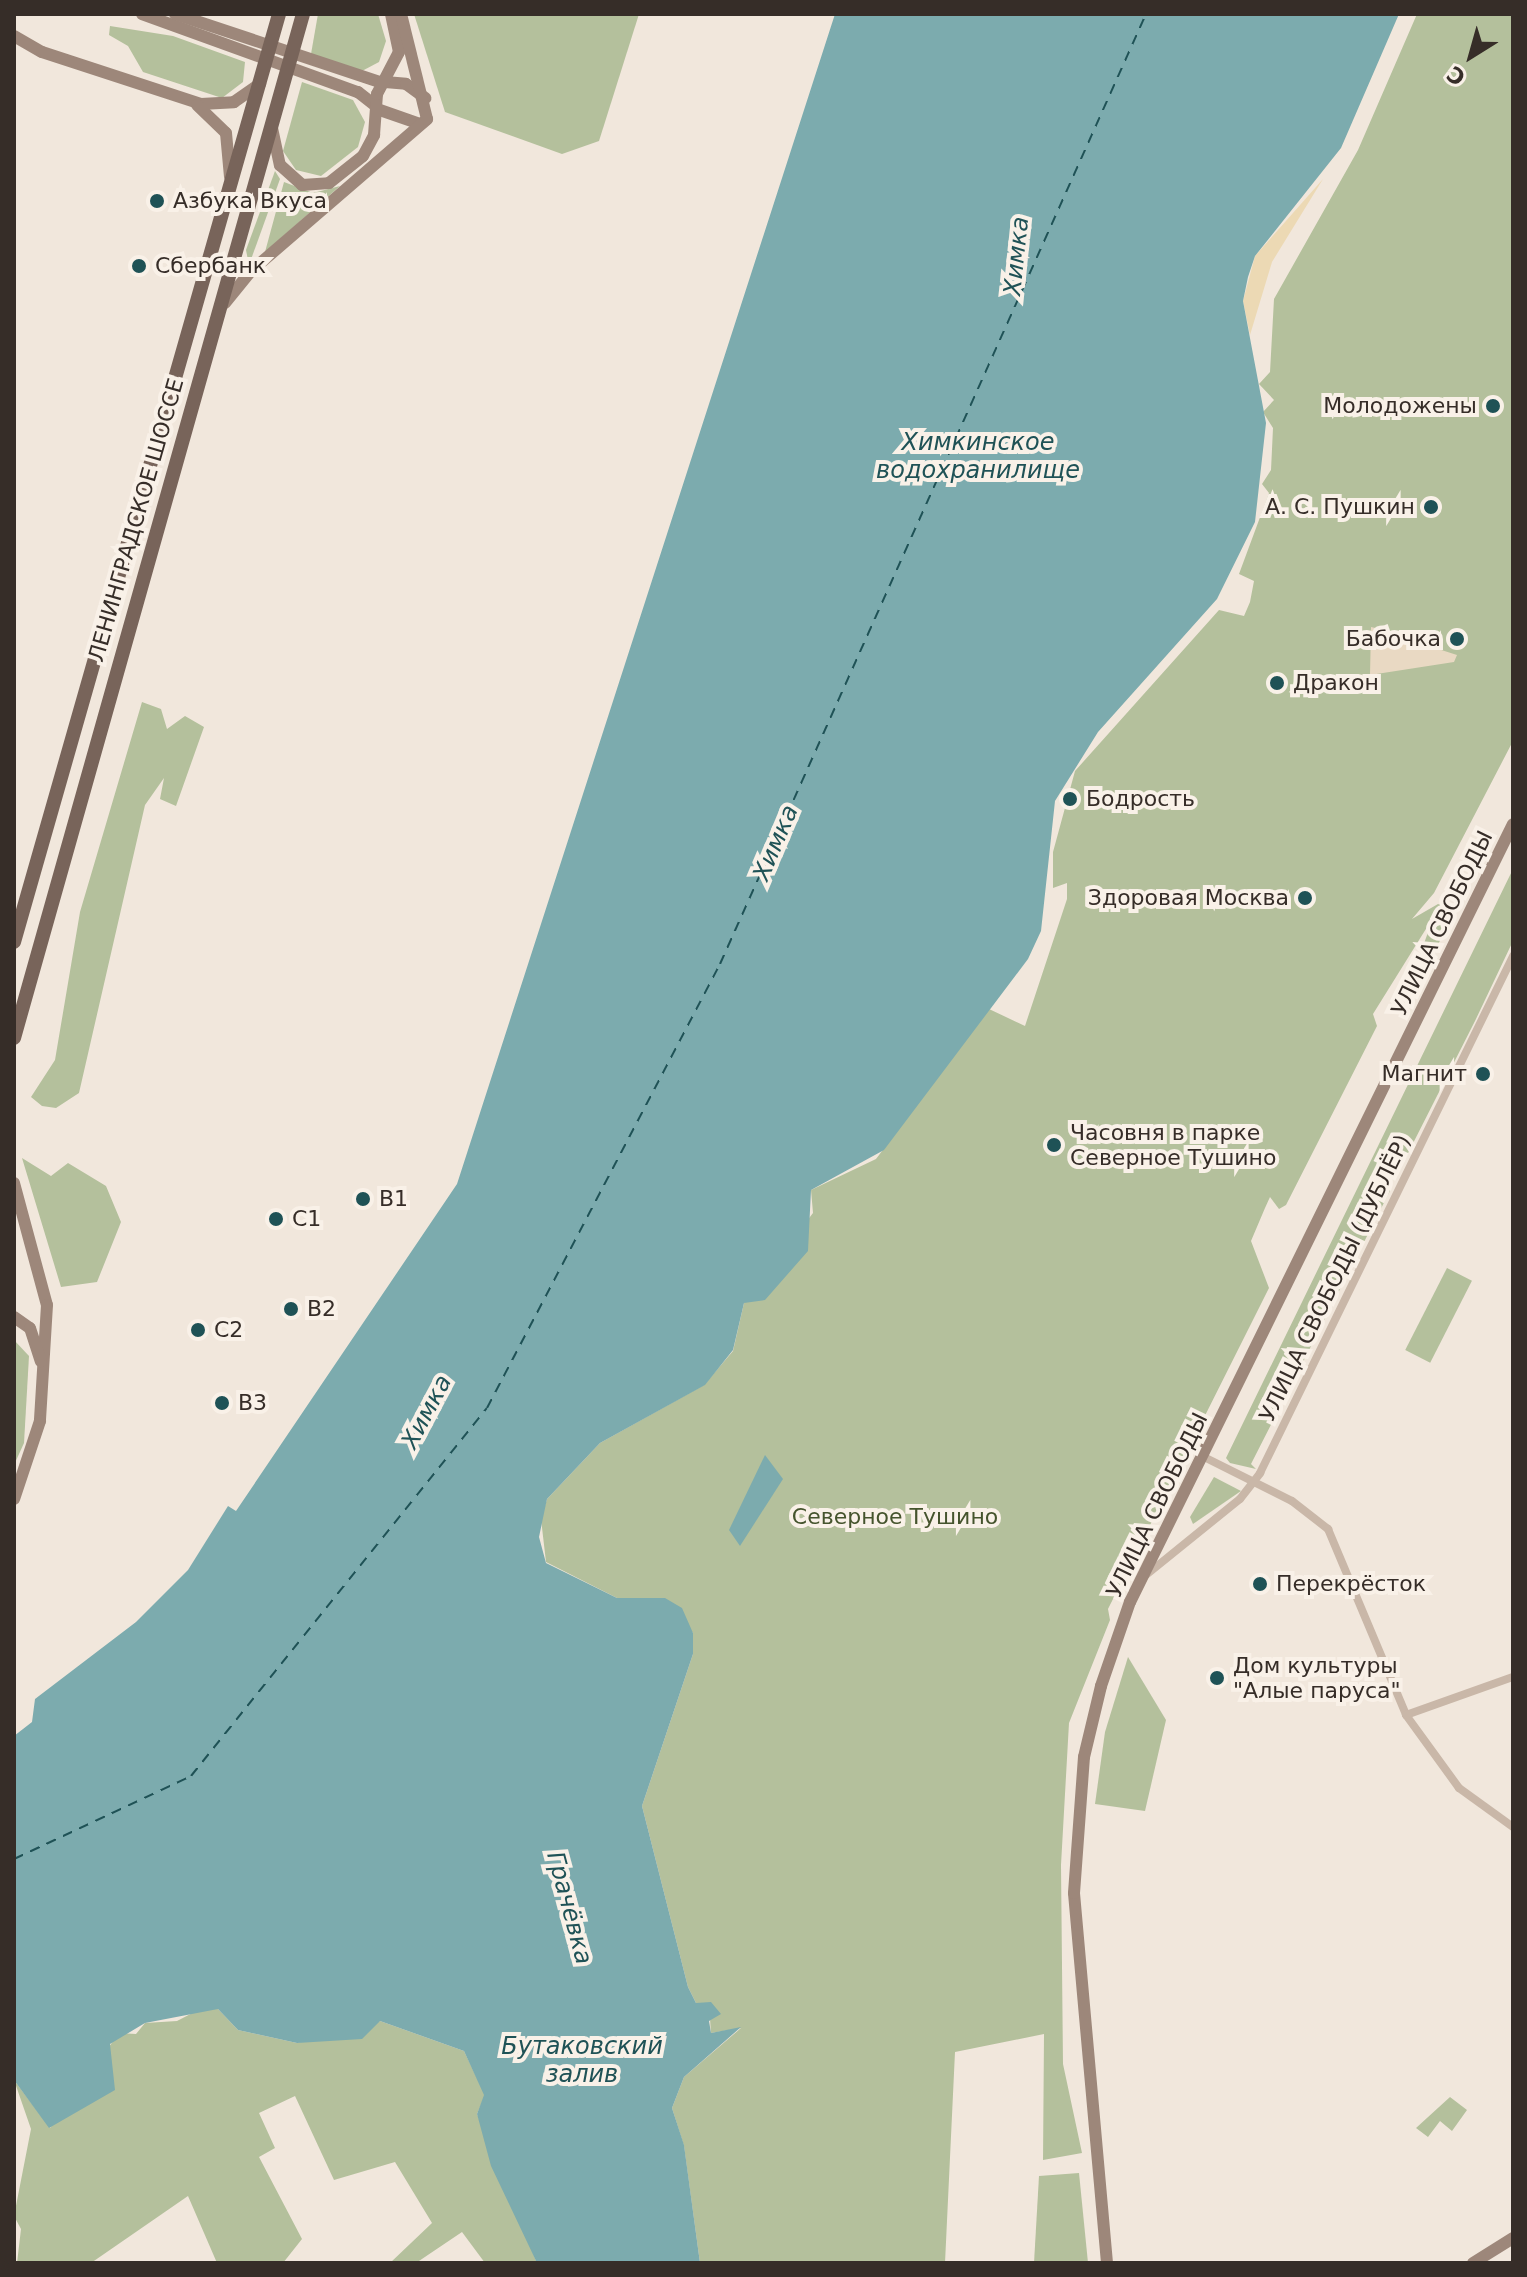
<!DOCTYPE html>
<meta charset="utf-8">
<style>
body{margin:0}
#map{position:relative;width:1527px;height:2277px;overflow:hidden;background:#f1e7dc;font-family:"DejaVu Sans",sans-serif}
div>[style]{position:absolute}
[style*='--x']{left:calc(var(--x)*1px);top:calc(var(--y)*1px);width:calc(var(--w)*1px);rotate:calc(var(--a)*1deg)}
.green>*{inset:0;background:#b4c09c;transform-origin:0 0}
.sand>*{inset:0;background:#ecd9b4}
.plaza>*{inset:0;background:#e9d9c3}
.water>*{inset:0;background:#7cabae}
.ferry>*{height:2px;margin-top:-1px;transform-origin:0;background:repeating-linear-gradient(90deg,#1f5256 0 10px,transparent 0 18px)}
.street>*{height:8px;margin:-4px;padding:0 4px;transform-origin:4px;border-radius:4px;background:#c9b7a8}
.secondary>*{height:12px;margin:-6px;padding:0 6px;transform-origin:6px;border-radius:6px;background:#9d877a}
.primary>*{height:14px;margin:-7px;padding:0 7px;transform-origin:7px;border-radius:7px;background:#78645a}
.dots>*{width:22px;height:22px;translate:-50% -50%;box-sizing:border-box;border:4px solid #f9f1e8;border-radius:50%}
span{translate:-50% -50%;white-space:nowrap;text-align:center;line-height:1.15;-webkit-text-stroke:8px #f9f1e8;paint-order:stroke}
.poi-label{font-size:22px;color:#362d28}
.left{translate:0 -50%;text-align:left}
.right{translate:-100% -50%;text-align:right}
.street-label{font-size:22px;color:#362d28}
.park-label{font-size:22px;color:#45542d}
.water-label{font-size:24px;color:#1f5256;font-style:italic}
.frame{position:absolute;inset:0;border:16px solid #362d28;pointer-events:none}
.north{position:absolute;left:1431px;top:16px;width:80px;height:80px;-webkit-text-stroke:6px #f9f1e8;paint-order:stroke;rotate:217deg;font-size:22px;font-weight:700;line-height:32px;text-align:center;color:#362d28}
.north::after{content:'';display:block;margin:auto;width:28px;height:36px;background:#362d28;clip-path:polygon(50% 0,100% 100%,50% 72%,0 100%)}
</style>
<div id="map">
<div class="green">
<i style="clip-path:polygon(318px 14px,378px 14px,386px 41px,379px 62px,362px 71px,311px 54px)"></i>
<i style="clip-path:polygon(414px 14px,639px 14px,599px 141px,562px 154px,445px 112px)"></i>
<i style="clip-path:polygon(1417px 14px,1513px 14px,1513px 741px,1434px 893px,1412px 919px,1438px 904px,1452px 909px,1434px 956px,1419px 957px,1434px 916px,1373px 1014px,1377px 1026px,1286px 1205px,1279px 1209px,1270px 1197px,1265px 1208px,1251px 1241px,1269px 1288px,1108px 1609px,1110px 1620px,1069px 1723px,1061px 1865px,1063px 2064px,1082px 2153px,1043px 2160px,1044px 2034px,955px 2052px,945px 2263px,700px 2263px,684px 2146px,672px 2108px,684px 2077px,741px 2028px,711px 2033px,709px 2005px,696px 2003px,688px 1987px,642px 1806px,693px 1654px,693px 1633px,665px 1599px,617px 1598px,546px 1562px,541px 1519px,547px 1499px,600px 1443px,704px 1385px,733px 1351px,744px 1303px,813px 1213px,811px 1190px,876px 1159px,989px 1009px,1025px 1026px,1067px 899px,1067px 883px,1053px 888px,1053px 852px,1075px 771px,1219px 610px,1244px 616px,1250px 602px,1254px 581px,1239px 574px,1269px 493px,1262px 484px,1271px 470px,1273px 428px,1263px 412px,1274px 400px,1259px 384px,1270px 372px,1274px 299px,1358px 150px)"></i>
<i style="clip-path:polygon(110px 26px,173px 36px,245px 62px,243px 82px,222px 98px,143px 72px,128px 46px,109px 35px)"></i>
<i style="clip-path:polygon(302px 82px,353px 100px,365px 122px,358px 147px,321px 176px,296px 170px,283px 151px)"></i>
<i style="clip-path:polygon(275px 171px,280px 179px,249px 265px,246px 250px)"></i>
<i style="clip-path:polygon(284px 182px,313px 193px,340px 186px,265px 252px)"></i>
<i style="clip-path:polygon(142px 702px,161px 709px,167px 729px,185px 716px,204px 727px,176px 806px,160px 799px,164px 778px,145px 805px,79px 1093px,56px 1108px,42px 1106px,31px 1097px,55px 1060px,80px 912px)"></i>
<i style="clip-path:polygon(1513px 869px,1513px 941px,1475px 1021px,1401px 1167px,1394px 1164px,1384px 1185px,1391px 1189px,1251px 1464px,1256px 1469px,1230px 1463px,1226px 1458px)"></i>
<i style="clip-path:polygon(22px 1158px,51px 1176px,68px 1163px,106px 1186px,121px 1222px,97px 1282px,61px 1287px)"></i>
<i style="left:1447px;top:1268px;width:28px;height:92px;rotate:27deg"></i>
<i style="clip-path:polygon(14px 1340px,29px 1356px,24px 1443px,14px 1465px)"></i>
<i style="clip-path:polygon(1214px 1477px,1241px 1491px,1193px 1524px,1190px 1517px)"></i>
<i style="clip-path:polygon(1128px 1657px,1166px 1720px,1145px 1811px,1095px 1804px,1105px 1732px)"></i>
<i style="clip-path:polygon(204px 2007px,218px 2009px,238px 2030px,297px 2043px,380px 2021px,464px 2051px,485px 2095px,477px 2114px,537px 2263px,485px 2263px,462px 2232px,416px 2263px,390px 2263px,432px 2223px,395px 2162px,334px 2180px,295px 2096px,259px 2113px,275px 2148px,259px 2157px,302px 2239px,283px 2263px,217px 2263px,188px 2196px,91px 2263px,17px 2263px,21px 2229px,14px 2216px,31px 2129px,14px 2080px,50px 2128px,119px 2033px,136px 2034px,145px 2023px,177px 2021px)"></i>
<i style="clip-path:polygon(1450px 2097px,1467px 2110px,1452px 2131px,1440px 2121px,1428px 2137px,1416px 2128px)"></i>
<i style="clip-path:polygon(1079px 2173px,1088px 2263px,1034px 2263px,1039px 2176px)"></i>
</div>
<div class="sand">
<i style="clip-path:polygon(1323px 179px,1272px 262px,1250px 335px,1243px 301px,1255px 256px)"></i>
</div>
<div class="plaza">
<i style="clip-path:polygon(1371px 627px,1433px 641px,1432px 647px,1457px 655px,1454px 662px,1370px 675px)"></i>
</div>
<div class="water">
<i style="clip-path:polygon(835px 14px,1399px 14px,1341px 148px,1255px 256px,1248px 277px,1243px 301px,1266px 423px,1255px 522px,1217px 599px,1098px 732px,1055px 801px,1041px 931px,1028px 959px,884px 1150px,811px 1190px,808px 1251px,765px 1300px,744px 1303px,733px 1350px,705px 1385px,600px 1443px,547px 1499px,539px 1537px,546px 1563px,617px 1598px,665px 1598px,682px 1608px,693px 1633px,693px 1654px,642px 1806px,688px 1987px,696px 2003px,711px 2002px,721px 2014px,709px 2021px,711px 2033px,741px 2027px,684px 2077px,672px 2108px,684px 2145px,700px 2263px,537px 2263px,491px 2166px,477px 2114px,484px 2095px,464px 2051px,380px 2021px,362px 2039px,297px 2043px,238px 2030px,218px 2009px,145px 2023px,110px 2044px,115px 2090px,49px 2128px,14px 2080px,14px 1736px,32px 1722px,35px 1699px,136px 1622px,188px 1570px,228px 1506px,236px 1511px,457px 1184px)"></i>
<i style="clip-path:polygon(765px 1455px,783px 1479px,740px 1546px,729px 1530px)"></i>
</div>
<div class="ferry">
<i style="--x:14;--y:1859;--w:195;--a:-25.1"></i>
<i style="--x:191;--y:1776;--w:472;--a:-51.2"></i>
<i style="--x:487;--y:1408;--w:501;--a:-62.31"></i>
<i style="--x:720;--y:964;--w:1041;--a:-65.85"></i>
</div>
<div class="street">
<i style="--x:1204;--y:1457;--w:98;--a:26.6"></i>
<i style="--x:1292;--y:1501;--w:46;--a:37.9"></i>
<i style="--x:1328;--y:1529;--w:202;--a:67.2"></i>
<i style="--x:1406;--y:1715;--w:90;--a:54"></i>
<i style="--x:1459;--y:1788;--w:67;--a:35.8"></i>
<i style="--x:1146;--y:1575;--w:121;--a:-39"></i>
<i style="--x:1240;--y:1499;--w:33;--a:-52"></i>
<i style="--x:1260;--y:1473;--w:576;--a:-63.92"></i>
<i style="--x:1406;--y:1715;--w:114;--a:-19.6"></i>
</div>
<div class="secondary">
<i style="--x:142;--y:14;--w:230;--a:19.9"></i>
<i style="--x:358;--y:92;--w:23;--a:38"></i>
<i style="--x:175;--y:14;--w:218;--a:18.4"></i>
<i style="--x:14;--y:36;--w:32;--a:30"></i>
<i style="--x:42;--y:52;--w:167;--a:18.1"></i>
<i style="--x:201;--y:104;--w:33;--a:-3"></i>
<i style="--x:234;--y:102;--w:32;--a:-35"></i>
<i style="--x:385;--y:82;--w:21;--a:5"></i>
<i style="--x:406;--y:84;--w:24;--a:36"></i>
<i style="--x:197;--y:105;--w:40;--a:44"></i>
<i style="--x:226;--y:133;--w:44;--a:84.8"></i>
<i style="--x:377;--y:109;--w:46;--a:19.2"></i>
<i style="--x:272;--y:128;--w:38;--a:78"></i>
<i style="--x:280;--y:165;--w:30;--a:42"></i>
<i style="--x:302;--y:185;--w:27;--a:-4"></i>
<i style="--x:329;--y:183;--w:43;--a:-38.5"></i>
<i style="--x:363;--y:156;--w:24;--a:-62"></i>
<i style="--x:374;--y:135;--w:41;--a:-85.8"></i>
<i style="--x:377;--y:94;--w:47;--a:-62.4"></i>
<i style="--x:399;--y:52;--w:39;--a:-102"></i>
<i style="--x:225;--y:303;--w:40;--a:-51"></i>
<i style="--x:250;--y:272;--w:234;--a:-40.8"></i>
<i style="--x:427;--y:119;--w:108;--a:-103.9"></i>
<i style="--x:14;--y:1183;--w:126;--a:74.9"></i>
<i style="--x:47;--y:1305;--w:116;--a:93.5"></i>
<i style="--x:40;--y:1421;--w:82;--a:108.4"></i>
<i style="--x:14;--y:1317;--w:19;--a:35"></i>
<i style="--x:30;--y:1328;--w:35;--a:72"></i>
<i style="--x:1107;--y:2263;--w:371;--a:-95.1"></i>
<i style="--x:1074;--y:1893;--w:136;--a:-85.8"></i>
<i style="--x:1084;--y:1757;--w:73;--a:-76.5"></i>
<i style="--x:1101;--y:1686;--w:89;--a:-71"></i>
<i style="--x:1130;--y:1602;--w:867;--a:-63.79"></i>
<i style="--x:1473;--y:2263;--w:47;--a:-32"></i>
</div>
<div class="primary">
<i style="--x:14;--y:942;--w:965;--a:-74.06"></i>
<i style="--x:14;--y:1038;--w:1064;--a:-74.24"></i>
</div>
<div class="dots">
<i style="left:157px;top:201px;background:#1f5256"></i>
<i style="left:139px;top:266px;background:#1f5256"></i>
<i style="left:1493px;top:406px;background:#1f5256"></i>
<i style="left:1431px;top:507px;background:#1f5256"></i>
<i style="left:1457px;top:639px;background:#1f5256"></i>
<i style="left:1277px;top:683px;background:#1f5256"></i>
<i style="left:1070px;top:799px;background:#1f5256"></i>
<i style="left:1305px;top:898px;background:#1f5256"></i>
<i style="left:1483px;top:1074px;background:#1f5256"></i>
<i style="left:1054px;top:1145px;background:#1f5256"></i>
<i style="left:363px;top:1199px;background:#1f5256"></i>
<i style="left:276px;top:1219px;background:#1f5256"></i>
<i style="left:291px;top:1309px;background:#1f5256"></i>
<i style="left:198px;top:1330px;background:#1f5256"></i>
<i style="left:222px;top:1403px;background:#1f5256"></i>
<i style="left:1260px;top:1584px;background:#1f5256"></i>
<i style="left:1217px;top:1678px;background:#1f5256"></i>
</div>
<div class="poi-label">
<span class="left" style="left:173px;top:201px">Азбука Вкуса</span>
<span class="left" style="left:155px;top:266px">Сбербанк</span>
<span class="right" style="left:1477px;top:406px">Молодожены</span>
<span class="right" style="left:1415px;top:507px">А. С. Пушкин</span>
<span class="right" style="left:1441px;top:639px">Бабочка</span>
<span class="left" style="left:1293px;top:683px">Дракон</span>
<span class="left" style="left:1086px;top:799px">Бодрость</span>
<span class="right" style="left:1289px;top:898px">Здоровая Москва</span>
<span class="right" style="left:1467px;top:1074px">Магнит</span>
<span class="left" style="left:1070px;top:1145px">Часовня в парке<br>Северное Тушино</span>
<span class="left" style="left:379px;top:1199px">B1</span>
<span class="left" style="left:292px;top:1219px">C1</span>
<span class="left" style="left:307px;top:1309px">B2</span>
<span class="left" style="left:214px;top:1330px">C2</span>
<span class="left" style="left:238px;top:1403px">B3</span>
<span class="left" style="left:1276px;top:1584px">Перекрёсток</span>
<span class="left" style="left:1233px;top:1678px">Дом культуры<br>"Алые паруса"</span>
</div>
<div class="street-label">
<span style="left:136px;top:520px;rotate:-74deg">ЛЕНИНГРАДСКОЕ ШОССЕ</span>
<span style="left:1442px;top:923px;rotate:-64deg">УЛИЦА СВОБОДЫ</span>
<span style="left:1335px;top:1278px;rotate:-64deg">УЛИЦА СВОБОДЫ (ДУБЛЁР)</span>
<span style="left:1157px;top:1505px;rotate:-64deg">УЛИЦА СВОБОДЫ</span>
</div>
<div class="park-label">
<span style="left:895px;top:1517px">Северное Тушино</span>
</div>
<div class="water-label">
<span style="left:1017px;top:256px;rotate:-84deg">Химка</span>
<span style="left:978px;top:457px">Химкинское<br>водохранилище</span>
<span style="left:776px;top:843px;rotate:-67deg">Химка</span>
<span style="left:427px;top:1412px;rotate:-62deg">Химка</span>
<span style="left:569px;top:1908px;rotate:75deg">Грачёвка</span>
<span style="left:582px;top:2061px">Бутаковский<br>залив</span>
</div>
<div class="frame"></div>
<div class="north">С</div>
</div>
